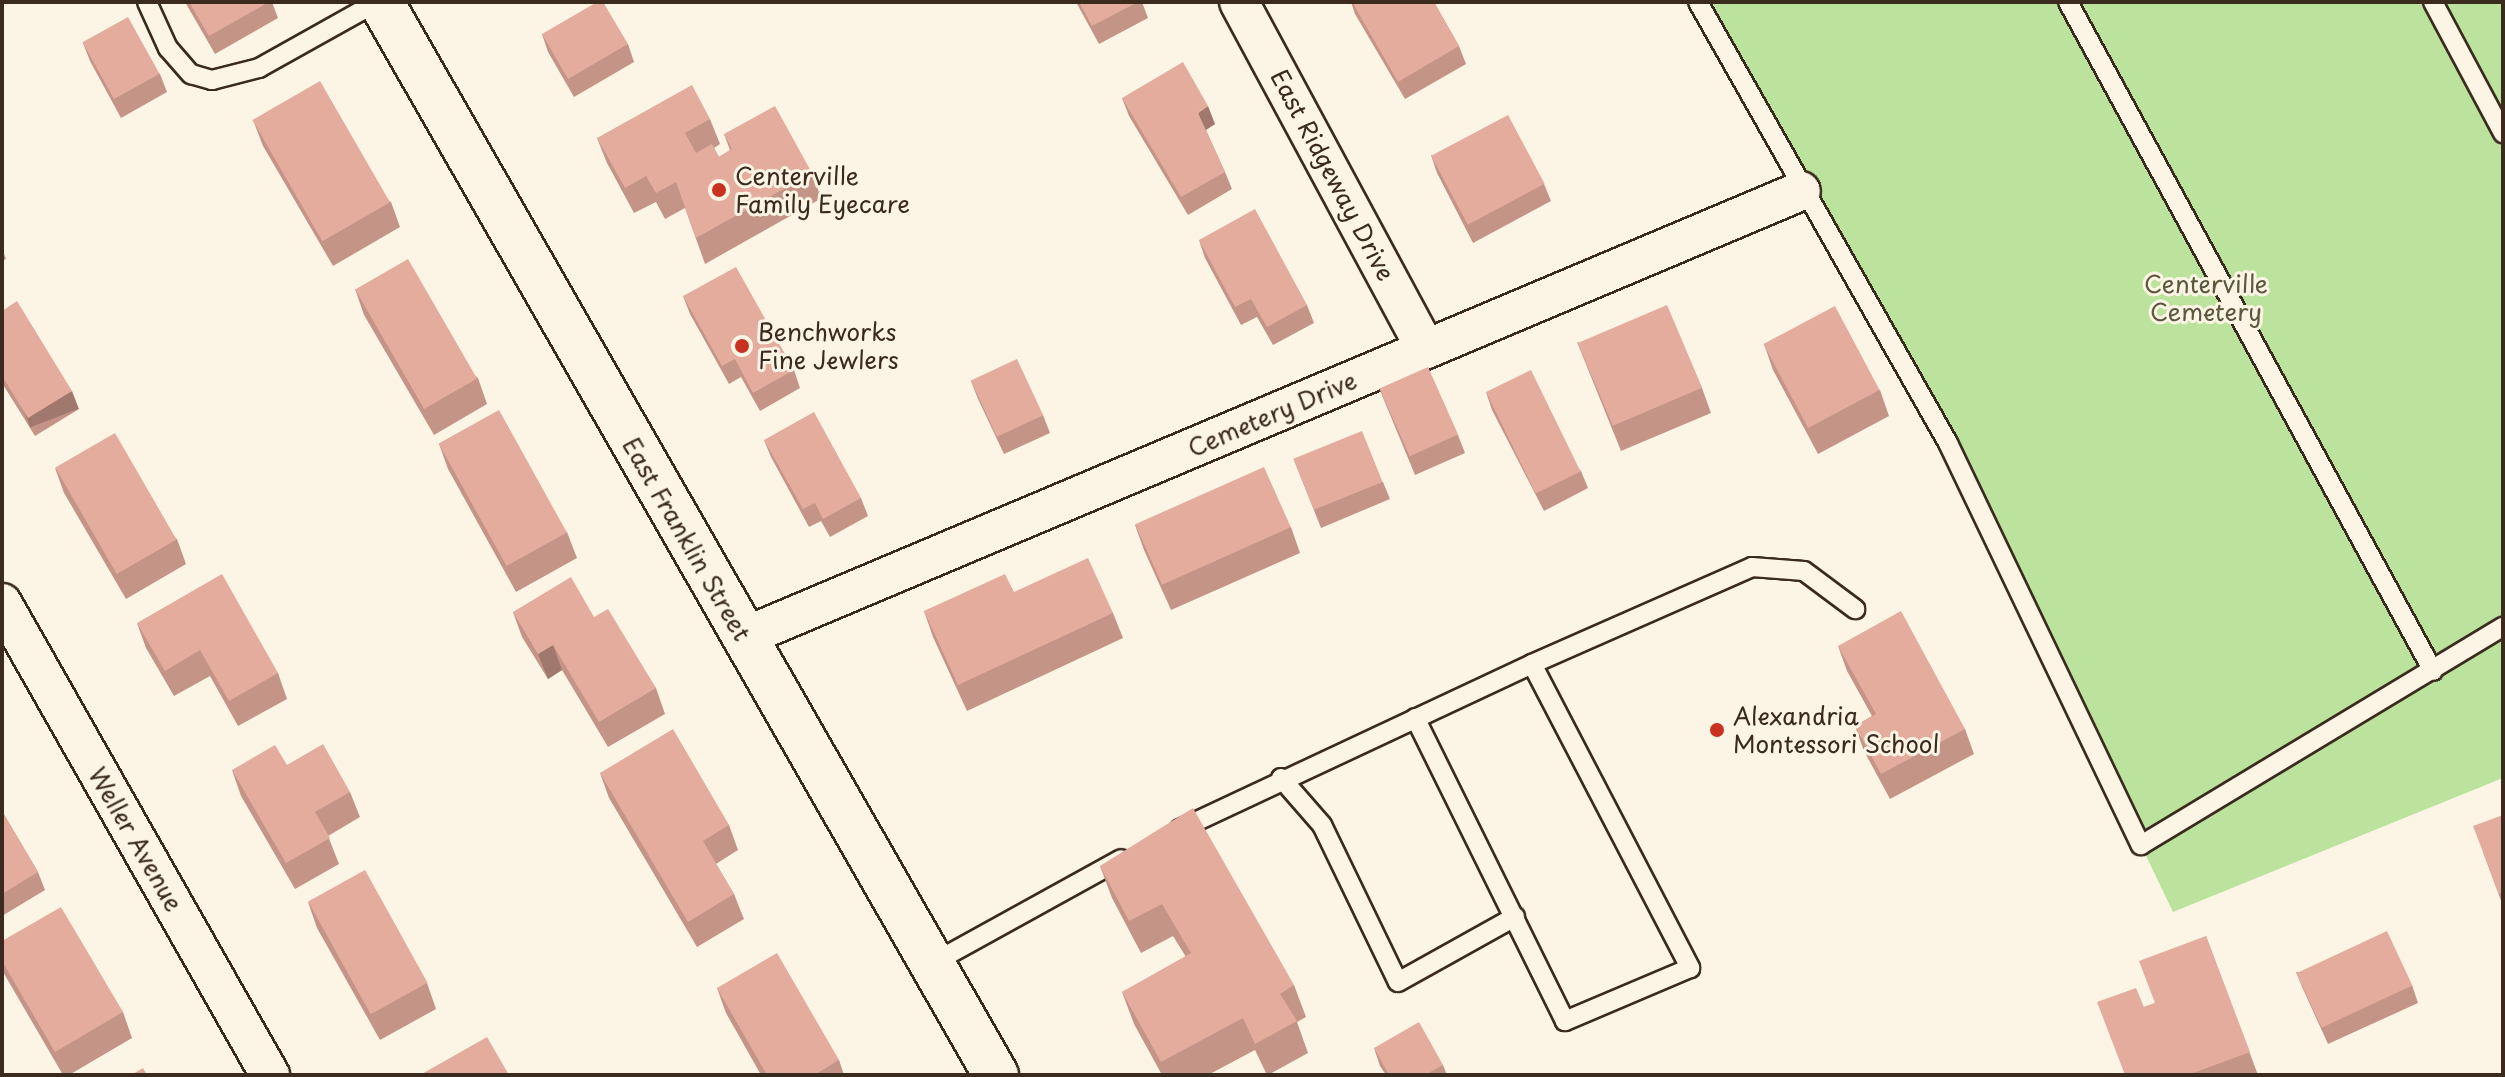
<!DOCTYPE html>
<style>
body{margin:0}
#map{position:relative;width:2505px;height:1077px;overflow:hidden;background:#fcf5e5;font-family:"Playpen Sans",sans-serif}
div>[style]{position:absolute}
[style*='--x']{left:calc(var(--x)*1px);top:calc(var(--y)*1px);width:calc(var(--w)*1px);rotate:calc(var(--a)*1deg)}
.green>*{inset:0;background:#bce39e}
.roads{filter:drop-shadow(2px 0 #3b2a1e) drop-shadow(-2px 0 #3b2a1e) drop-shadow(0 2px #3b2a1e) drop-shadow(0 -2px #3b2a1e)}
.service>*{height:18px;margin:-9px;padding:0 9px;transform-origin:9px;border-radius:9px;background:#fcf5e5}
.minor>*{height:38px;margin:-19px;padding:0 19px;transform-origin:19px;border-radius:19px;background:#fcf5e5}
.tertiary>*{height:44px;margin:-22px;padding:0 22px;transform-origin:22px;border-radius:22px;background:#fcf5e5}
.wall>*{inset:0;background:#c49487}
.shaded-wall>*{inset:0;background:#a0786e;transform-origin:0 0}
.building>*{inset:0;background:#e4ac9d;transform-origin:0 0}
.dots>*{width:22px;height:22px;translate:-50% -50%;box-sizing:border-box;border:4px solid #fcf5e5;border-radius:50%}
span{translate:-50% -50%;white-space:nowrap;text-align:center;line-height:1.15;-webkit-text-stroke:6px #fcf5e5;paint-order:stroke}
.street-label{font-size:24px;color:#3b2a1e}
.poi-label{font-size:24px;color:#3b2a1e}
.left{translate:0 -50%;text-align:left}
.park-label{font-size:24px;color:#5b583e}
.frame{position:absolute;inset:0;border:4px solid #3b2a1e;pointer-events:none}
</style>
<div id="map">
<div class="green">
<i style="clip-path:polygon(1698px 2px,2503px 2px,2503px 778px,2173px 912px,1948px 443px)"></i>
</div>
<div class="roads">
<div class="service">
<i style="--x:147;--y:2;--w:51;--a:65.5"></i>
<i style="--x:168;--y:48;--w:35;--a:49"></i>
<i style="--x:191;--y:74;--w:22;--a:16"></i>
<i style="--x:212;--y:80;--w:49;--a:-14.3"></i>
<i style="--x:259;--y:68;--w:135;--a:-29.2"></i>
<i style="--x:1698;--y:2;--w:507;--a:60.45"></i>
<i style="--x:1948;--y:443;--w:446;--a:64.4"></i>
<i style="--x:2141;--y:845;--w:423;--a:-31.1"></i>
<i style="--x:2068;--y:2;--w:762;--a:61.38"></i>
<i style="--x:2433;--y:2;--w:149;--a:61.9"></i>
<i style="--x:1532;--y:664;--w:240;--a:-23.8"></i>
<i style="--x:1752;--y:567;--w:52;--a:4.4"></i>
<i style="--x:1804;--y:571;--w:64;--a:36.7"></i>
<i style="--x:1281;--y:778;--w:62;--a:48.9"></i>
<i style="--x:1322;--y:825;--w:174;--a:64.2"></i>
<i style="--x:1398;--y:982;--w:134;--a:-29.1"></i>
<i style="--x:1180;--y:829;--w:389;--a:-25.1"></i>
<i style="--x:1532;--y:664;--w:343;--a:62.5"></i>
<i style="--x:1690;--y:968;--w:136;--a:157"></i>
<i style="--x:1565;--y:1021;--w:338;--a:-116.3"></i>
<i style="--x:931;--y:964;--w:217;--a:-28.9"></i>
</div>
<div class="minor">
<i style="--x:1239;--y:2;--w:394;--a:61.7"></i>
<i style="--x:2;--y:603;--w:543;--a:60.41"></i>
<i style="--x:744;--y:637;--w:1147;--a:-22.88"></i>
</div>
<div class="tertiary">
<i style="--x:381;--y:2;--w:1237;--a:60.18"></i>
</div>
</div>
<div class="wall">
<i style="clip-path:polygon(185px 2px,272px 2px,278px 18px,215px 54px)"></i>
<i style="clip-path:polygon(1076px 2px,1142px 2px,1148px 18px,1099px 44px)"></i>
<i style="clip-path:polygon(1351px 2px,1434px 2px,1459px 46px,1466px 64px,1405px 99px,1355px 14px)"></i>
<i style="clip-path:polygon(542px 34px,628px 44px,634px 62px,574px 97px,548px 52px)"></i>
<i style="clip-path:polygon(83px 43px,160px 74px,167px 92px,121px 118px,90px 61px)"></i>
<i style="clip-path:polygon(1122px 98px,1215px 124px,1206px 130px,1225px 172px,1232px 189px,1188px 215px,1129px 116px)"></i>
<i style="clip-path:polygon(710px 119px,720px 144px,714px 148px,719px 157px,730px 150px,724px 134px,812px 173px,822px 198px,705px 264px,685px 208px,665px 219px,656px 202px,634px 213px,607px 163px,597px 138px)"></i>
<i style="clip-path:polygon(253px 120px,391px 202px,400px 227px,333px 266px,263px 146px)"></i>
<i style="clip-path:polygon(1431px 155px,1544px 184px,1551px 201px,1473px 243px,1437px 173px)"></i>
<i style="clip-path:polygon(1199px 240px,1307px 305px,1314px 323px,1273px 345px,1257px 317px,1241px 325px,1205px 258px)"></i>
<i style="clip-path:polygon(2px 248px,6px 259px,2px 261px)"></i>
<i style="clip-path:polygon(355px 289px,478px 378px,487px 404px,434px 435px,364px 315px)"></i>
<i style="clip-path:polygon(683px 296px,794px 370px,800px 388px,760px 411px,741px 377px,729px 384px,690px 314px)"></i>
<i style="clip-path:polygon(2px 311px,79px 409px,35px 436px,2px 383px)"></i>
<i style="clip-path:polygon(1577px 342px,1702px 388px,1711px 413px,1621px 451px)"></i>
<i style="clip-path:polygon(1764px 344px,1880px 390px,1889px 416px,1818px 454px,1773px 370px)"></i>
<i style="clip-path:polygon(971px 381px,1043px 415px,1050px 433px,1004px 454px,978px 399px)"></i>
<i style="clip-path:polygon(1379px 388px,1458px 435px,1465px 453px,1415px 475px)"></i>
<i style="clip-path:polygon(1486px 392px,1581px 471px,1588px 488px,1544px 511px,1492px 410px)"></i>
<i style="clip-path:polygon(764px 440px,861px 498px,868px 516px,830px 537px,821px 521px,809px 527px,771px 457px)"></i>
<i style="clip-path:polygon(439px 444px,567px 532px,577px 558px,516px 592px,448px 469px)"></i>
<i style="clip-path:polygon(1294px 460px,1383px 482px,1390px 499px,1321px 528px)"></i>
<i style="clip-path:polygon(55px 468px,177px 539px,186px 564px,126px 599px,64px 493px)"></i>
<i style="clip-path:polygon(1135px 525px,1291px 527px,1300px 553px,1171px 610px,1144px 550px)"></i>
<i style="clip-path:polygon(1014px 592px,1113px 613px,1123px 638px,967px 711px,933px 637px,924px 611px)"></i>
<i style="clip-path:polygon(513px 612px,594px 617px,656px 688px,665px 714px,608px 747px,562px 670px,548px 679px,522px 637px)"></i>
<i style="clip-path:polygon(137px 623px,278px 673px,287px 699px,238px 726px,210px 676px,174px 696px,146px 648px)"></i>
<i style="clip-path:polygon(1838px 646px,1965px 729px,1974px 754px,1890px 799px,1864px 751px,1855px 726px,1872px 716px,1847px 671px)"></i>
<i style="clip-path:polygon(232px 770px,350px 792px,360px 817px,328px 836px,339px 864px,295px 889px,241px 796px)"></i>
<i style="clip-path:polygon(600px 773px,729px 825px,738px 850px,716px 864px,734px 894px,744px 919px,697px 947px,609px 798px)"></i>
<i style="clip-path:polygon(2px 811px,38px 872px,45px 890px,2px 916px)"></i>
<i style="clip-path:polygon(2503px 815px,2503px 906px,2483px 852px)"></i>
<i style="clip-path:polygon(1100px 866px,1294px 985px,1306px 1017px,1297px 1022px,1308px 1053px,1268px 1075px,1267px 1075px,1255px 1050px,1208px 1075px,1162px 1075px,1134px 1024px,1122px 992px,1186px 957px,1173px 936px,1141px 953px,1112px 898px)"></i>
<i style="clip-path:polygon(308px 902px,427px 983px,436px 1009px,380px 1040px,317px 928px)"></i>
<i style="clip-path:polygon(2206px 936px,2258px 1075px,2124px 1075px,2144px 1007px,2155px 1003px)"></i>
<i style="clip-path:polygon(2px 941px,123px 1012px,132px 1038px,69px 1075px,63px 1075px,3px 972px)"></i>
<i style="clip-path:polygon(2296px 972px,2412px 985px,2418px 1003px,2328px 1044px,2303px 989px)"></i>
<i style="clip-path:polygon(717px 988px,839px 1060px,844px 1075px,761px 1075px,726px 1013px)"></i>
<i style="clip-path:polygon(1374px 1048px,1443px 1065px,1447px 1075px,1386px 1075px,1380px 1066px)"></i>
</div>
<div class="shaded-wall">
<i style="clip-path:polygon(1208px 106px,1215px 124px,1204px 131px,1198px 113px)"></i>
<i style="left:72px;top:391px;width:19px;height:52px;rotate:69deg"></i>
<i style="clip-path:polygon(553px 645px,562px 670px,548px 679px,538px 654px)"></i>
</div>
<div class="building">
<i style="clip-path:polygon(189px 2px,269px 2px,209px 36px)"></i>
<i style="clip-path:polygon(597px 2px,603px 2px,628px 44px,568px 79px,542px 34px)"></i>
<i style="clip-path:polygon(1079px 2px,1138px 2px,1092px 26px)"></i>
<i style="clip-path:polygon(1352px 2px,1434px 2px,1459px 46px,1398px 82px)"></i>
<i style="left:128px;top:17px;width:65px;height:52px;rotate:61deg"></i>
<i style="clip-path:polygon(1183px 62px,1208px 106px,1198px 113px,1225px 172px,1181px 197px,1122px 98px)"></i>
<i style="left:320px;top:81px;width:140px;height:78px;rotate:60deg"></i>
<i style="clip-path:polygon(692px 85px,710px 119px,685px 133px,696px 153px,712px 144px,719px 157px,732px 149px,724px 134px,775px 106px,812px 173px,696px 238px,676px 182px,656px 193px,646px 176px,625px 188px,597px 138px)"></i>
<i style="left:1508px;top:115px;width:78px;height:87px;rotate:62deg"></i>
<i style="clip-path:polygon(1255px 209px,1307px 305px,1267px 327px,1251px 299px,1235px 307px,1199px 240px)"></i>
<i style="left:408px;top:259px;width:138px;height:61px;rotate:60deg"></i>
<i style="clip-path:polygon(736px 267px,794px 370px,753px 393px,735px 359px,722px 366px,683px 296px)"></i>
<i style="clip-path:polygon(17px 301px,72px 391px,28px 418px,2px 376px,2px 311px)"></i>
<i style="left:1667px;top:305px;width:90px;height:97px;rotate:67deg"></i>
<i style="left:1835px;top:306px;width:95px;height:81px;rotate:62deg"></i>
<i style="left:1017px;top:359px;width:62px;height:51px;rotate:65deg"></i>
<i style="left:1428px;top:367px;width:74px;height:53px;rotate:66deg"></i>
<i style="left:1531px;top:370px;width:113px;height:50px;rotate:64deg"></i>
<i style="left:499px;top:410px;width:140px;height:69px;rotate:61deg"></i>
<i style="clip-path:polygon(814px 412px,861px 498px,823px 519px,815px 503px,803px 509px,764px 440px)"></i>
<i style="left:1362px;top:431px;width:55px;height:74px;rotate:68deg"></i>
<i style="left:115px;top:433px;width:123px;height:69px;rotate:60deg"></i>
<i style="left:1264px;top:467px;width:66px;height:141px;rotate:66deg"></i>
<i style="clip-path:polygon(1088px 558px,1113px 613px,958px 685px,924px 611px,1005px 574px,1014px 592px)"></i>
<i style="clip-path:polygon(222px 574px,278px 673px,229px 701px,200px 650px,165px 671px,137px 623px)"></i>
<i style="clip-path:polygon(571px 577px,594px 617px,608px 609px,656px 688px,599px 722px,553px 645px,538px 654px,513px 612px)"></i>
<i style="clip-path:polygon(1901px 611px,1965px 729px,1881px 774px,1855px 726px,1876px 714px,1838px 646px)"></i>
<i style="clip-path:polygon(673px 729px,729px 825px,703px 841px,734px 894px,688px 922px,600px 773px)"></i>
<i style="clip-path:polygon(323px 744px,350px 792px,315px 812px,330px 838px,286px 863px,232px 770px,275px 745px,287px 765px)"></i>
<i style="clip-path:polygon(1193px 808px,1294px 985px,1280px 994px,1297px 1021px,1255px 1044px,1243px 1018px,1161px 1062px,1122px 992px,1191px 953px,1162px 904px,1129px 921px,1100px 866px)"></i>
<i style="clip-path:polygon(2px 811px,38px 872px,2px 894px)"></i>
<i style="clip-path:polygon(2503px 815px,2503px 892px,2499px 894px,2473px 826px)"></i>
<i style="left:365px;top:870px;width:129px;height:65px;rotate:61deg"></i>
<i style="clip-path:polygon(61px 907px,123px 1012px,55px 1052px,2px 961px,2px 941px)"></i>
<i style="left:2387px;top:931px;width:60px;height:100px;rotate:65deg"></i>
<i style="clip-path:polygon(2206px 936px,2250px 1052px,2188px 1075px,2125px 1075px,2097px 1002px,2136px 988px,2144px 1007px,2155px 1003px,2139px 961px)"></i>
<i style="clip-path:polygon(777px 953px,839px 1060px,814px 1075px,767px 1075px,717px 988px)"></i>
<i style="clip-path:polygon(1419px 1022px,1443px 1065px,1425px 1075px,1389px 1075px,1374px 1048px)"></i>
<i style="clip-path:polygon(487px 1037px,509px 1075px,420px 1075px)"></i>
<i style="clip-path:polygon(143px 1068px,147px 1075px,131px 1075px)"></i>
</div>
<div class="dots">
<i style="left:719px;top:190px;background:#c8321e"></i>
<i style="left:742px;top:346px;background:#c8321e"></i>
<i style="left:1717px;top:730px;background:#c8321e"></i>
</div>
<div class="street-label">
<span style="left:1333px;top:175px;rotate:62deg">East Ridgeway Drive</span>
<span style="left:1272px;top:414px;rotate:-23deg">Cemetery Drive</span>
<span style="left:687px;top:539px;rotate:60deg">East Franklin Street</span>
<span style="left:136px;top:839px;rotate:60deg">Weller Avenue</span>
</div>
<div class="poi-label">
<span class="left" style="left:735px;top:190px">Centerville<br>Family Eyecare</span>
<span class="left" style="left:758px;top:346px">Benchworks<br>Fine Jewlers</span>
<span class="left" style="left:1733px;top:730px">Alexandria<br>Montessori School</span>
</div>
<div class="park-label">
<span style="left:2206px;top:298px">Centerville<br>Cemetery</span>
</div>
<div class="frame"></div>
</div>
